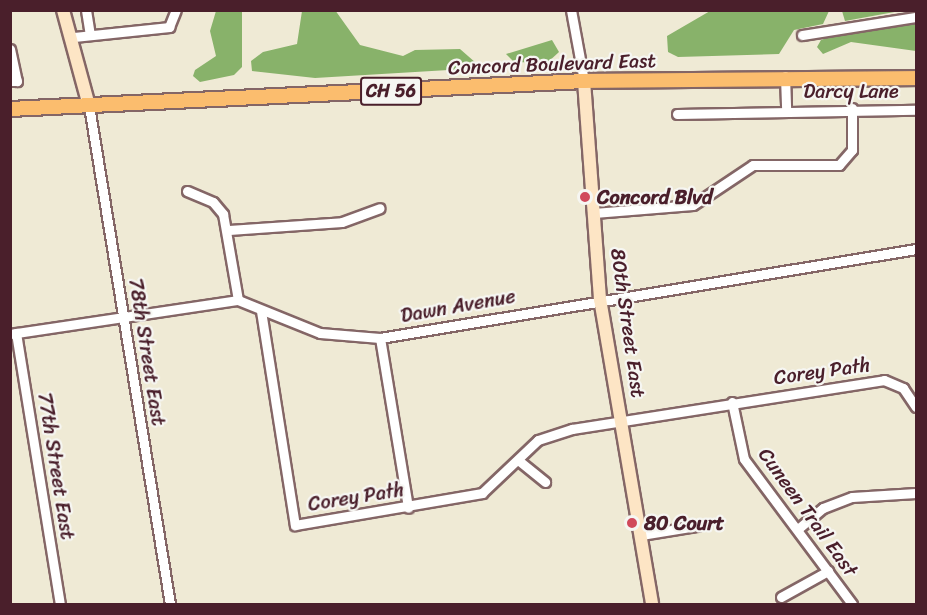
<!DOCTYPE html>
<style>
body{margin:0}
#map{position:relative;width:927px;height:615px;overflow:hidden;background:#efead5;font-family:Sriracha,sans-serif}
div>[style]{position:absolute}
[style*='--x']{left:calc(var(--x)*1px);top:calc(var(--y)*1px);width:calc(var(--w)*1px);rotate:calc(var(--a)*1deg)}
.forest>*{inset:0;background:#88b26a}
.roads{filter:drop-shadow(2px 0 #846666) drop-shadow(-2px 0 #846666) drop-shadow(0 2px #846666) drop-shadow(0 -2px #846666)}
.street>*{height:9px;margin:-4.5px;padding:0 4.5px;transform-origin:4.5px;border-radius:4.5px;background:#fff}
.secondary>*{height:12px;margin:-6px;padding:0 6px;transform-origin:6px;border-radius:6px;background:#fde5c5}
.primary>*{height:14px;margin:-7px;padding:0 7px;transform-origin:7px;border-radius:7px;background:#fbbd6e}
.dots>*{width:16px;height:16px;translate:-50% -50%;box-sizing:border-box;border:3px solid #f6f6f2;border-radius:50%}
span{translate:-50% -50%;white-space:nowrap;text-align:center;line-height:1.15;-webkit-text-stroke:4.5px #f6f6f2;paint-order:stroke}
.shield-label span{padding:2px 4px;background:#f6f6f2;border:2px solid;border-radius:4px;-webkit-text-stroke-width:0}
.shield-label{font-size:18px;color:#4a1f2b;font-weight:700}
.street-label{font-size:20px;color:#4a1f2b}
.poi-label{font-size:20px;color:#4a1f2b;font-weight:700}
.left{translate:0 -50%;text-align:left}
.frame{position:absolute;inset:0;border:12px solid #4a1f2b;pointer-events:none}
</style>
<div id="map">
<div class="forest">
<i style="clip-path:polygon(335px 10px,360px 45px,403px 56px,415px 50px,460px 49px,476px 63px,465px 69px,315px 78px,252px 71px,251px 61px,263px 52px,297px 44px,302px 11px)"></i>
<i style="clip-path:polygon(216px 11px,242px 11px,242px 67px,234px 75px,200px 82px,193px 76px,195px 70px,216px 56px,210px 31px)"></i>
<i style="clip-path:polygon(710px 11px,710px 10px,829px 11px,823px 24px,794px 30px,779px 54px,678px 57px,668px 52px,667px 36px)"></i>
<i style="clip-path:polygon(842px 11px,842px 10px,900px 11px,845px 21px)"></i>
<i style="clip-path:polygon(916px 23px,916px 51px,851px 42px,823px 54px,817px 47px,821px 40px,841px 33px)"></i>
<i style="clip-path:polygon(552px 40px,559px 52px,547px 63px,514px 62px,506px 54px)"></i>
</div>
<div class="roads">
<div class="street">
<i style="--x:86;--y:10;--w:24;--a:81"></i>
<i style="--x:571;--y:10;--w:72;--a:79.6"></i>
<i style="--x:802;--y:35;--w:115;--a:-9"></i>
<i style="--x:74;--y:37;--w:96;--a:-6"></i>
<i style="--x:169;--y:27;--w:18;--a:-68"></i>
<i style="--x:10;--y:49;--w:33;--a:78"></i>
<i style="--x:17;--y:81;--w:7;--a:180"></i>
<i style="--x:785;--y:76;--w:33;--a:88"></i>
<i style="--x:89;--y:106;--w:505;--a:80.76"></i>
<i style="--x:677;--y:114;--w:239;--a:-1"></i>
<i style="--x:187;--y:191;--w:28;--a:23"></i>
<i style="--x:213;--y:202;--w:16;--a:50"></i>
<i style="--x:223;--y:214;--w:87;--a:80.1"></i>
<i style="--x:594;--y:213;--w:99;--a:-4.6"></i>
<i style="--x:693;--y:205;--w:72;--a:-33.7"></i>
<i style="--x:753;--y:165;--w:86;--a:0"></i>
<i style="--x:839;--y:165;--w:20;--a:-49"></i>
<i style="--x:852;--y:150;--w:42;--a:-90"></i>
<i style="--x:229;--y:230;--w:113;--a:-4"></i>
<i style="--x:342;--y:222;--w:40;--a:-20.2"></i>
<i style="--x:261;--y:311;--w:217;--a:81"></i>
<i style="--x:295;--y:525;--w:190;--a:-9.7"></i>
<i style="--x:482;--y:493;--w:77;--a:-43.4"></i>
<i style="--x:538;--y:440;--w:36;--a:-18"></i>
<i style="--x:572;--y:429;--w:316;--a:-8.9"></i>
<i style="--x:884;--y:380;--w:21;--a:23"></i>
<i style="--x:903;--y:388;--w:23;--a:56"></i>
<i style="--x:16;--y:333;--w:275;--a:80.8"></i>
<i style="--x:10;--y:334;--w:231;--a:-8.5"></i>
<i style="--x:238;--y:300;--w:88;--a:21.9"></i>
<i style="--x:320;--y:333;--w:60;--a:4.8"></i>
<i style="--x:380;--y:338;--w:543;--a:-9.43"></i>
<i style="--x:380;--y:338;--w:172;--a:80.6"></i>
<i style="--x:732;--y:402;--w:58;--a:78.1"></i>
<i style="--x:744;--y:459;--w:181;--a:53.3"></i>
<i style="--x:518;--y:460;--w:35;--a:39"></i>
<i style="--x:799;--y:528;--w:31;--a:-40"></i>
<i style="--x:823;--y:508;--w:31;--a:-21"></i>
<i style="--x:852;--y:497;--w:64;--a:-3.6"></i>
<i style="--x:641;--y:535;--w:56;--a:-9.3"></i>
<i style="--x:781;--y:597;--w:54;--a:-29"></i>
</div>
<div class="secondary">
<i style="--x:63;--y:10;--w:99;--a:74.8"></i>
<i style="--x:584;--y:81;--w:219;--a:85.8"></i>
<i style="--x:600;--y:299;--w:309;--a:80.3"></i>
</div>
<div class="primary">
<i style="--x:10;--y:109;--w:575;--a:-2.79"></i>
<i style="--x:584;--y:81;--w:332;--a:-0.5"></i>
</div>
</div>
<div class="dots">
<i style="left:585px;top:197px;background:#d1495b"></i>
<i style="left:632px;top:523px;background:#d1495b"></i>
</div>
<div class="shield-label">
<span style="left:391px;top:91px">CH 56</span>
</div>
<div class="street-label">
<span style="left:552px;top:64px;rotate:-2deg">Concord Boulevard East</span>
<span style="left:851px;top:91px">Darcy Lane</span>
<span style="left:458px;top:306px;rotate:-10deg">Dawn Avenue</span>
<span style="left:628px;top:323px;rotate:82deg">80th Street East</span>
<span style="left:147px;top:352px;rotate:81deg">78th Street East</span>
<span style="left:822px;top:371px;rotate:-8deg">Corey Path</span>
<span style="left:56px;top:466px;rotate:81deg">77th Street East</span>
<span style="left:356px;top:497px;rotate:-9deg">Corey Path</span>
<span style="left:808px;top:512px;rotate:54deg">Cuneen Trail East</span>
</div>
<div class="poi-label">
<span class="left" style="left:597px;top:197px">Concord Blvd</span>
<span class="left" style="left:644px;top:523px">80 Court</span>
</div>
<div class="frame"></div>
</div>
